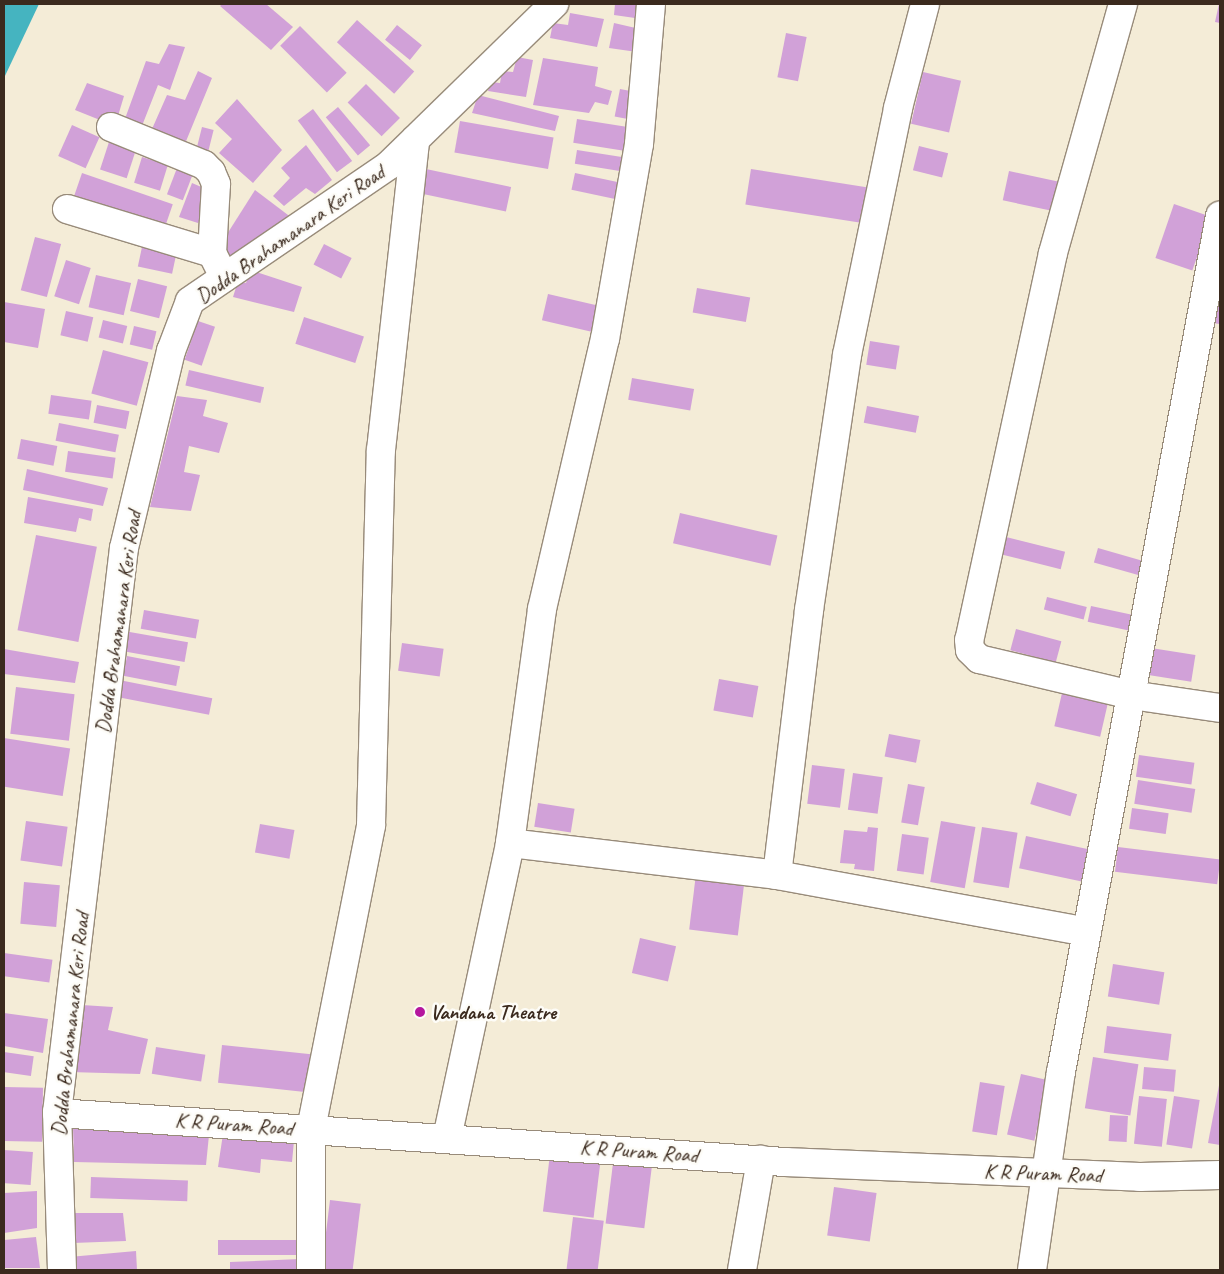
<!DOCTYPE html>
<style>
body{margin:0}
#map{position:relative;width:1224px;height:1274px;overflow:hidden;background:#f4ecd7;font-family:Caveat,sans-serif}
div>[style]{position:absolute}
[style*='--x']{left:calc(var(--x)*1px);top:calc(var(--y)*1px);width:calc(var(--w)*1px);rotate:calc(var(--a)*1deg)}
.water>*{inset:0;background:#45b4c0}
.building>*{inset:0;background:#d1a1d8;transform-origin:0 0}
.roads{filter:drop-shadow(1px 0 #988b7a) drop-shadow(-1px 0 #988b7a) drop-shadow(0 1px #988b7a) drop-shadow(0 -1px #988b7a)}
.minor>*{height:28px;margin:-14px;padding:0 14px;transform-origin:14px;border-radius:14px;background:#fff}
.dots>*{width:14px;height:14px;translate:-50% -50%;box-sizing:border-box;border:2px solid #fdfcf7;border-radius:50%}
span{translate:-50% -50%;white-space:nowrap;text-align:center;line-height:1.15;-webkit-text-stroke:5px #fdfcf7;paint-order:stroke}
.street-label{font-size:21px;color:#3b2a1e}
.poi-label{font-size:21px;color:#3b2a1e;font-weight:700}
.left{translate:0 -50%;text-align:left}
.frame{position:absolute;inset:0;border:5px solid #3b2a1e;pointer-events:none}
</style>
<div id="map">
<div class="water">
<i style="clip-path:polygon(4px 4px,39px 4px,4px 78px)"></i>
</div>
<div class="building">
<i style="clip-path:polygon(222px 4px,266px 4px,293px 27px,271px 50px,220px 6px)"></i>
<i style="clip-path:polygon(615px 4px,644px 4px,642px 19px,614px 15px)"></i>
<i style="clip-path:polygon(1219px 4px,1220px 4px,1220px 23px,1215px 22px)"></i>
<i style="clip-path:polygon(570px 13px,604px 19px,597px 47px,550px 38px,553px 23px,568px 25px)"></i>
<i style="left:357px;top:20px;width:77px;height:30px;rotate:42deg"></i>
<i style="clip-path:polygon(614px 23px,640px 29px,637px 52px,609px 48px)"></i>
<i style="left:397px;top:25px;width:32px;height:19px;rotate:39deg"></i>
<i style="left:300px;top:26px;width:66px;height:28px;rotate:45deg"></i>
<i style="left:786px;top:33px;width:21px;height:45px;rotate:11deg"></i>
<i style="clip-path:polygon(169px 44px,185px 47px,170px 90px,158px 85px,138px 136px,122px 127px,146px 61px,159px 64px)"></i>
<i style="clip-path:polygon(517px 57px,533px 60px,526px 97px,488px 91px,491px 82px,500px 83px,502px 71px,513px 72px)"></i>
<i style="clip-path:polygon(543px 58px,598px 67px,595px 86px,612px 91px,608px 105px,595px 102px,589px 113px,533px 105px)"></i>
<i style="clip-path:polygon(198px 71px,212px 78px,182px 151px,148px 138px,167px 95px,185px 100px)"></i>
<i style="left:923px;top:72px;width:39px;height:53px;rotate:13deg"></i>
<i style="clip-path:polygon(87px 83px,124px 96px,115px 126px,75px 110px)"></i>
<i style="left:366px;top:84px;width:48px;height:26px;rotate:45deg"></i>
<i style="left:620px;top:89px;width:16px;height:28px;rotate:11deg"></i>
<i style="clip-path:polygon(478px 95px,559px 116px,555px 131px,472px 113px)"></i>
<i style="clip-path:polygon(237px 99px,282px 150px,253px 183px,219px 153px,232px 139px,215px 123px)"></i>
<i style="left:338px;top:107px;width:50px;height:16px;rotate:50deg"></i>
<i style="left:313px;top:109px;width:65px;height:19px;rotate:53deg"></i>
<i style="left:577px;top:119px;width:53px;height:24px;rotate:9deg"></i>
<i style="left:460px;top:121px;width:95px;height:32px;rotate:10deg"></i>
<i style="left:72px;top:125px;width:30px;height:34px;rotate:24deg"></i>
<i style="left:202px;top:127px;width:12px;height:32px;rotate:14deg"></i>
<i style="left:109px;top:142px;width:28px;height:29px;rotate:18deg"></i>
<i style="clip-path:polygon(306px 145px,332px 180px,315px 194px,306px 188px,284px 206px,273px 196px,290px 178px,281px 168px)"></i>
<i style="left:919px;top:146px;width:30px;height:25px;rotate:14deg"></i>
<i style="left:577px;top:150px;width:47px;height:14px;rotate:9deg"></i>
<i style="left:142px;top:157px;width:27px;height:27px;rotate:17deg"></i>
<i style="left:177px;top:168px;width:17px;height:28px;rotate:21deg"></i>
<i style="left:426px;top:169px;width:87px;height:25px;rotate:12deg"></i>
<i style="left:751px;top:169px;width:125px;height:36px;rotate:9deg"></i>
<i style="left:1009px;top:171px;width:50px;height:30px;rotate:12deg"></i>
<i style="left:82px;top:173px;width:96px;height:34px;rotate:19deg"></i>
<i style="left:575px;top:173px;width:47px;height:17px;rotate:12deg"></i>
<i style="clip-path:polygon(192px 183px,213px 192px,198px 223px,179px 217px)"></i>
<i style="clip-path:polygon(255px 190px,292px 218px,231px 261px,215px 253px)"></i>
<i style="left:1174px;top:204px;width:39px;height:57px;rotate:19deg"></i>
<i style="left:35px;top:237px;width:27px;height:55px;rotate:15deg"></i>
<i style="left:324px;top:244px;width:31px;height:23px;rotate:27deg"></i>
<i style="left:142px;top:247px;width:35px;height:20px;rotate:12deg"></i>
<i style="left:66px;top:260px;width:26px;height:38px;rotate:18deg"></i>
<i style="clip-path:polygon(250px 270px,302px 287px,294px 312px,233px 297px,238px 281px,246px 283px)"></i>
<i style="left:96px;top:275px;width:36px;height:33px;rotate:13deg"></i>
<i style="left:138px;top:279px;width:30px;height:33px;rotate:14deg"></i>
<i style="clip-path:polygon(1220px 287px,1220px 324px,1212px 323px)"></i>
<i style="left:697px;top:288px;width:54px;height:25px;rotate:10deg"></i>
<i style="left:548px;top:294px;width:52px;height:27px;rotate:13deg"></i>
<i style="clip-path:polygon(4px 302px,45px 309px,38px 348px,4px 342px)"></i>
<i style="left:66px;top:311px;width:28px;height:25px;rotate:13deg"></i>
<i style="left:304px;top:317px;width:63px;height:28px;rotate:18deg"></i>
<i style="left:103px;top:320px;width:25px;height:18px;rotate:14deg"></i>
<i style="left:198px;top:321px;width:18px;height:41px;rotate:19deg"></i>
<i style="left:134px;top:326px;width:23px;height:19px;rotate:13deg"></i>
<i style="left:870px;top:341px;width:30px;height:24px;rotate:9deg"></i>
<i style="left:103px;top:350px;width:47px;height:45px;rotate:15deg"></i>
<i style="left:189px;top:370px;width:77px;height:16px;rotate:13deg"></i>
<i style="left:632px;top:378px;width:63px;height:22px;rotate:10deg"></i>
<i style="left:51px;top:395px;width:41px;height:19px;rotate:8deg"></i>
<i style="clip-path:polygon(177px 396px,207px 400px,203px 416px,228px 423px,219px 453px,189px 446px,184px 472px,200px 475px,191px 511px,150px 507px)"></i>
<i style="left:97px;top:405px;width:33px;height:18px;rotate:11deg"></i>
<i style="left:867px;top:406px;width:53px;height:17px;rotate:11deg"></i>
<i style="left:59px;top:423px;width:61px;height:18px;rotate:11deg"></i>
<i style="left:21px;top:439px;width:37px;height:20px;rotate:11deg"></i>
<i style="left:68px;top:451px;width:48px;height:21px;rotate:8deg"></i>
<i style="clip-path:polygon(27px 469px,108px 488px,103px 506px,23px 490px)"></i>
<i style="clip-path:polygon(28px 497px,93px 509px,91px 521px,79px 518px,76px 532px,24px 523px)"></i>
<i style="left:680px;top:513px;width:100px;height:31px;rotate:13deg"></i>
<i style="left:36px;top:535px;width:62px;height:97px;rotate:11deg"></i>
<i style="left:1002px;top:536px;width:65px;height:18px;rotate:14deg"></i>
<i style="left:1098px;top:548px;width:47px;height:15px;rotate:16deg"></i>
<i style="left:1047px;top:597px;width:41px;height:13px;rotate:14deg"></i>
<i style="left:1091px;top:606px;width:42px;height:16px;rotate:12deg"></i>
<i style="left:144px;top:610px;width:56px;height:19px;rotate:10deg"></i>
<i style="left:1016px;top:629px;width:47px;height:22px;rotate:15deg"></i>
<i style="left:124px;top:631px;width:65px;height:20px;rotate:10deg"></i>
<i style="left:402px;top:643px;width:42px;height:28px;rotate:8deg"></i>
<i style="left:1151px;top:648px;width:45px;height:27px;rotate:9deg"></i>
<i style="clip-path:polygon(4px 649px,79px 662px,75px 683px,4px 674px)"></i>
<i style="left:127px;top:656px;width:54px;height:20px;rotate:11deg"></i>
<i style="left:719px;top:679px;width:40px;height:32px;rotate:10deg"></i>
<i style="left:119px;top:680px;width:95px;height:17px;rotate:11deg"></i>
<i style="left:16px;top:687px;width:59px;height:47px;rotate:7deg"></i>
<i style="left:1062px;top:693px;width:47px;height:34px;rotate:13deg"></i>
<i style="left:889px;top:734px;width:32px;height:23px;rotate:11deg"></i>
<i style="left:4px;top:738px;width:67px;height:48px;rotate:9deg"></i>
<i style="left:1139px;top:755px;width:56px;height:22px;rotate:8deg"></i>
<i style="left:812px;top:765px;width:33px;height:39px;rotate:7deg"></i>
<i style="left:853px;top:773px;width:30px;height:37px;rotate:8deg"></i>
<i style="left:1138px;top:780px;width:58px;height:24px;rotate:9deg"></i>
<i style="left:1037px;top:782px;width:42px;height:23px;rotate:17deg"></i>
<i style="left:908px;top:784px;width:17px;height:39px;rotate:10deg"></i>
<i style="left:538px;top:803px;width:37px;height:24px;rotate:9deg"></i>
<i style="left:1132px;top:808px;width:37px;height:21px;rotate:8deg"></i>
<i style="left:26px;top:821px;width:42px;height:40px;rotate:8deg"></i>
<i style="left:941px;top:821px;width:35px;height:62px;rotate:10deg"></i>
<i style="left:260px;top:824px;width:35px;height:29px;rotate:10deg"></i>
<i style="clip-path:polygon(868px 827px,878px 828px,874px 871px,854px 869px,855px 864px,840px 863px,844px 830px,867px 832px)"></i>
<i style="left:982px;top:827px;width:36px;height:56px;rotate:9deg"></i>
<i style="left:902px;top:834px;width:27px;height:37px;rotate:8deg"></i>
<i style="left:1026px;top:836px;width:64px;height:33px;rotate:12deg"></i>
<i style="left:1118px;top:847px;width:103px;height:25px;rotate:7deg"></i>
<i style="left:696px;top:874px;width:49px;height:56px;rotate:7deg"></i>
<i style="left:24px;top:882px;width:36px;height:42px;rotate:5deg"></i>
<i style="left:640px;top:938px;width:37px;height:36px;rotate:13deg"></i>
<i style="left:4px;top:953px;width:49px;height:23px;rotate:8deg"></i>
<i style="left:1113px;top:964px;width:52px;height:33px;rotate:9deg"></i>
<i style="clip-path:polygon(82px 1005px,113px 1007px,108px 1030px,148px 1039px,140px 1074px,69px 1072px)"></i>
<i style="clip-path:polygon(4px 1013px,48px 1019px,43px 1053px,4px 1046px)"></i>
<i style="left:1107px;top:1026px;width:65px;height:27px;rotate:7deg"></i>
<i style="left:222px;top:1045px;width:92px;height:38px;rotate:6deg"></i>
<i style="left:156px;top:1047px;width:50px;height:27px;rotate:9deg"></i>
<i style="left:4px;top:1052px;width:30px;height:20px;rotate:8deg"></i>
<i style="left:1093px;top:1057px;width:46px;height:52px;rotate:9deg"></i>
<i style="left:1144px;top:1067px;width:32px;height:22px;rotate:5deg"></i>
<i style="left:1021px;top:1074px;width:28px;height:62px;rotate:13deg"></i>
<i style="clip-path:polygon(1220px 1080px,1220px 1145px,1208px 1143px)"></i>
<i style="left:980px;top:1082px;width:25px;height:50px;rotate:9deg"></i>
<i style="left:4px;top:1087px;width:39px;height:54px;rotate:1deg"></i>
<i style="left:1139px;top:1096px;width:28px;height:48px;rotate:6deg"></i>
<i style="left:1174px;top:1096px;width:26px;height:49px;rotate:9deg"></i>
<i style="left:1110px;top:1115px;width:18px;height:26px;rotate:3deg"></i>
<i style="clip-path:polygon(73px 1126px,209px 1135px,206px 1165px,74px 1162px)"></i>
<i style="clip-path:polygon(223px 1134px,294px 1141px,292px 1162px,261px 1159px,260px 1173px,218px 1167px)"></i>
<i style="left:551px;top:1146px;width:51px;height:66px;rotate:7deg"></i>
<i style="left:4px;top:1150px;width:29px;height:33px;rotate:4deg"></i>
<i style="left:614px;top:1155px;width:39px;height:69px;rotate:7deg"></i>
<i style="left:91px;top:1177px;width:97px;height:21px;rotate:2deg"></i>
<i style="left:834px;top:1187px;width:43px;height:49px;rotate:8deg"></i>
<i style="clip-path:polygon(37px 1191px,37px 1228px,4px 1233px,4px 1193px)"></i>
<i style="left:330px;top:1200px;width:31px;height:71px;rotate:7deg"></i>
<i style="clip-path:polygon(69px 1213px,123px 1213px,126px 1241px,73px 1243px)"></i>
<i style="left:573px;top:1217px;width:31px;height:53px;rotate:7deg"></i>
<i style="clip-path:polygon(36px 1237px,40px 1268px,4px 1268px,4px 1240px)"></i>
<i style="left:302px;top:1240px;width:15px;height:84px;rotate:90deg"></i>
<i style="clip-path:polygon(136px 1251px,137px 1270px,70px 1270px,69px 1257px)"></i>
<i style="clip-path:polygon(300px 1259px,301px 1270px,230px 1270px,230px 1262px)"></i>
</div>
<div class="roads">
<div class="minor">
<i style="--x:1123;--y:4;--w:259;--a:105.7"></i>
<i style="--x:1053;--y:253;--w:396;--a:102.2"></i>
<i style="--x:969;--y:640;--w:10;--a:84"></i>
<i style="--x:970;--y:650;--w:13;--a:45"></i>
<i style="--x:979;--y:659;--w:156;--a:13.3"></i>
<i style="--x:1131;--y:695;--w:90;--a:8.3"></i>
<i style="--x:111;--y:127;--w:100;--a:22.2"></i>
<i style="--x:204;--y:165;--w:10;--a:45"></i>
<i style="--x:211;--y:172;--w:13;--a:67"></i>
<i style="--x:216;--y:184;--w:69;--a:93.3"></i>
<i style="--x:212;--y:253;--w:27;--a:63"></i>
<i style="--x:67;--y:209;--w:152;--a:16.9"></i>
<i style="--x:510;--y:843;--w:269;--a:6.8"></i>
<i style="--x:777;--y:875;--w:315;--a:10.4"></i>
<i style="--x:777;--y:875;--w:267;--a:-83.1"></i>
<i style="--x:809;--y:610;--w:258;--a:-81.5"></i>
<i style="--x:847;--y:355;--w:252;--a:-78.3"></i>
<i style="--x:898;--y:108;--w:107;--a:-75.4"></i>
<i style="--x:57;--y:1113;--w:730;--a:3.85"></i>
<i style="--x:785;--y:1162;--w:355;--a:2.4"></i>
<i style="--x:1140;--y:1177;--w:80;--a:-1.4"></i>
<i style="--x:447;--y:1138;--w:302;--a:-77.9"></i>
<i style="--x:510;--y:843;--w:236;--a:-82.2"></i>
<i style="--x:542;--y:609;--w:277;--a:-76.9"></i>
<i style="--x:605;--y:339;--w:198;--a:-80.1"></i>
<i style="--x:639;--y:144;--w:141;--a:-85.1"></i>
<i style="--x:62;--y:1270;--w:157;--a:-91.8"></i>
<i style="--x:57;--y:1113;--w:569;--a:-83.24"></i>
<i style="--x:124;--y:548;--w:203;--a:-76.6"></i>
<i style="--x:171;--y:351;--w:53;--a:-69.2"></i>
<i style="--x:190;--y:301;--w:241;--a:-34.3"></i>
<i style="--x:389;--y:165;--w:231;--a:-44.3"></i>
<i style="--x:311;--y:1270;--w:141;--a:-90"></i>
<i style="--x:311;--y:1129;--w:310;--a:-78.8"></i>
<i style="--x:371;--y:825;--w:375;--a:-88.5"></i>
<i style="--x:381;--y:450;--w:312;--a:-83.7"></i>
<i style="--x:742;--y:1270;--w:112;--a:-80.2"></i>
<i style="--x:1032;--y:1270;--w:200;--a:-81.7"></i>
<i style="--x:1061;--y:1072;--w:871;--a:-79.48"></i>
</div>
</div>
<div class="dots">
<i style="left:420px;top:1012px;background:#b5179e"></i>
</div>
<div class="street-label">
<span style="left:290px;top:234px;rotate:-35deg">Dodda Brahamanara Keri Road</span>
<span style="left:118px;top:622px;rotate:-82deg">Dodda Brahamanara Keri Road</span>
<span style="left:70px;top:1024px;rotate:-84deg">Dodda Brahamanara Keri Road</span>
<span style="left:234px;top:1124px;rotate:4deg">K R Puram Road</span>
<span style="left:639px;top:1151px;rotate:4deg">K R Puram Road</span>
<span style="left:1043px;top:1173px;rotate:2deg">K R Puram Road</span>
</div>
<div class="poi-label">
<span class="left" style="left:430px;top:1012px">Vandana Theatre</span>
</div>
<div class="frame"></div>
</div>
